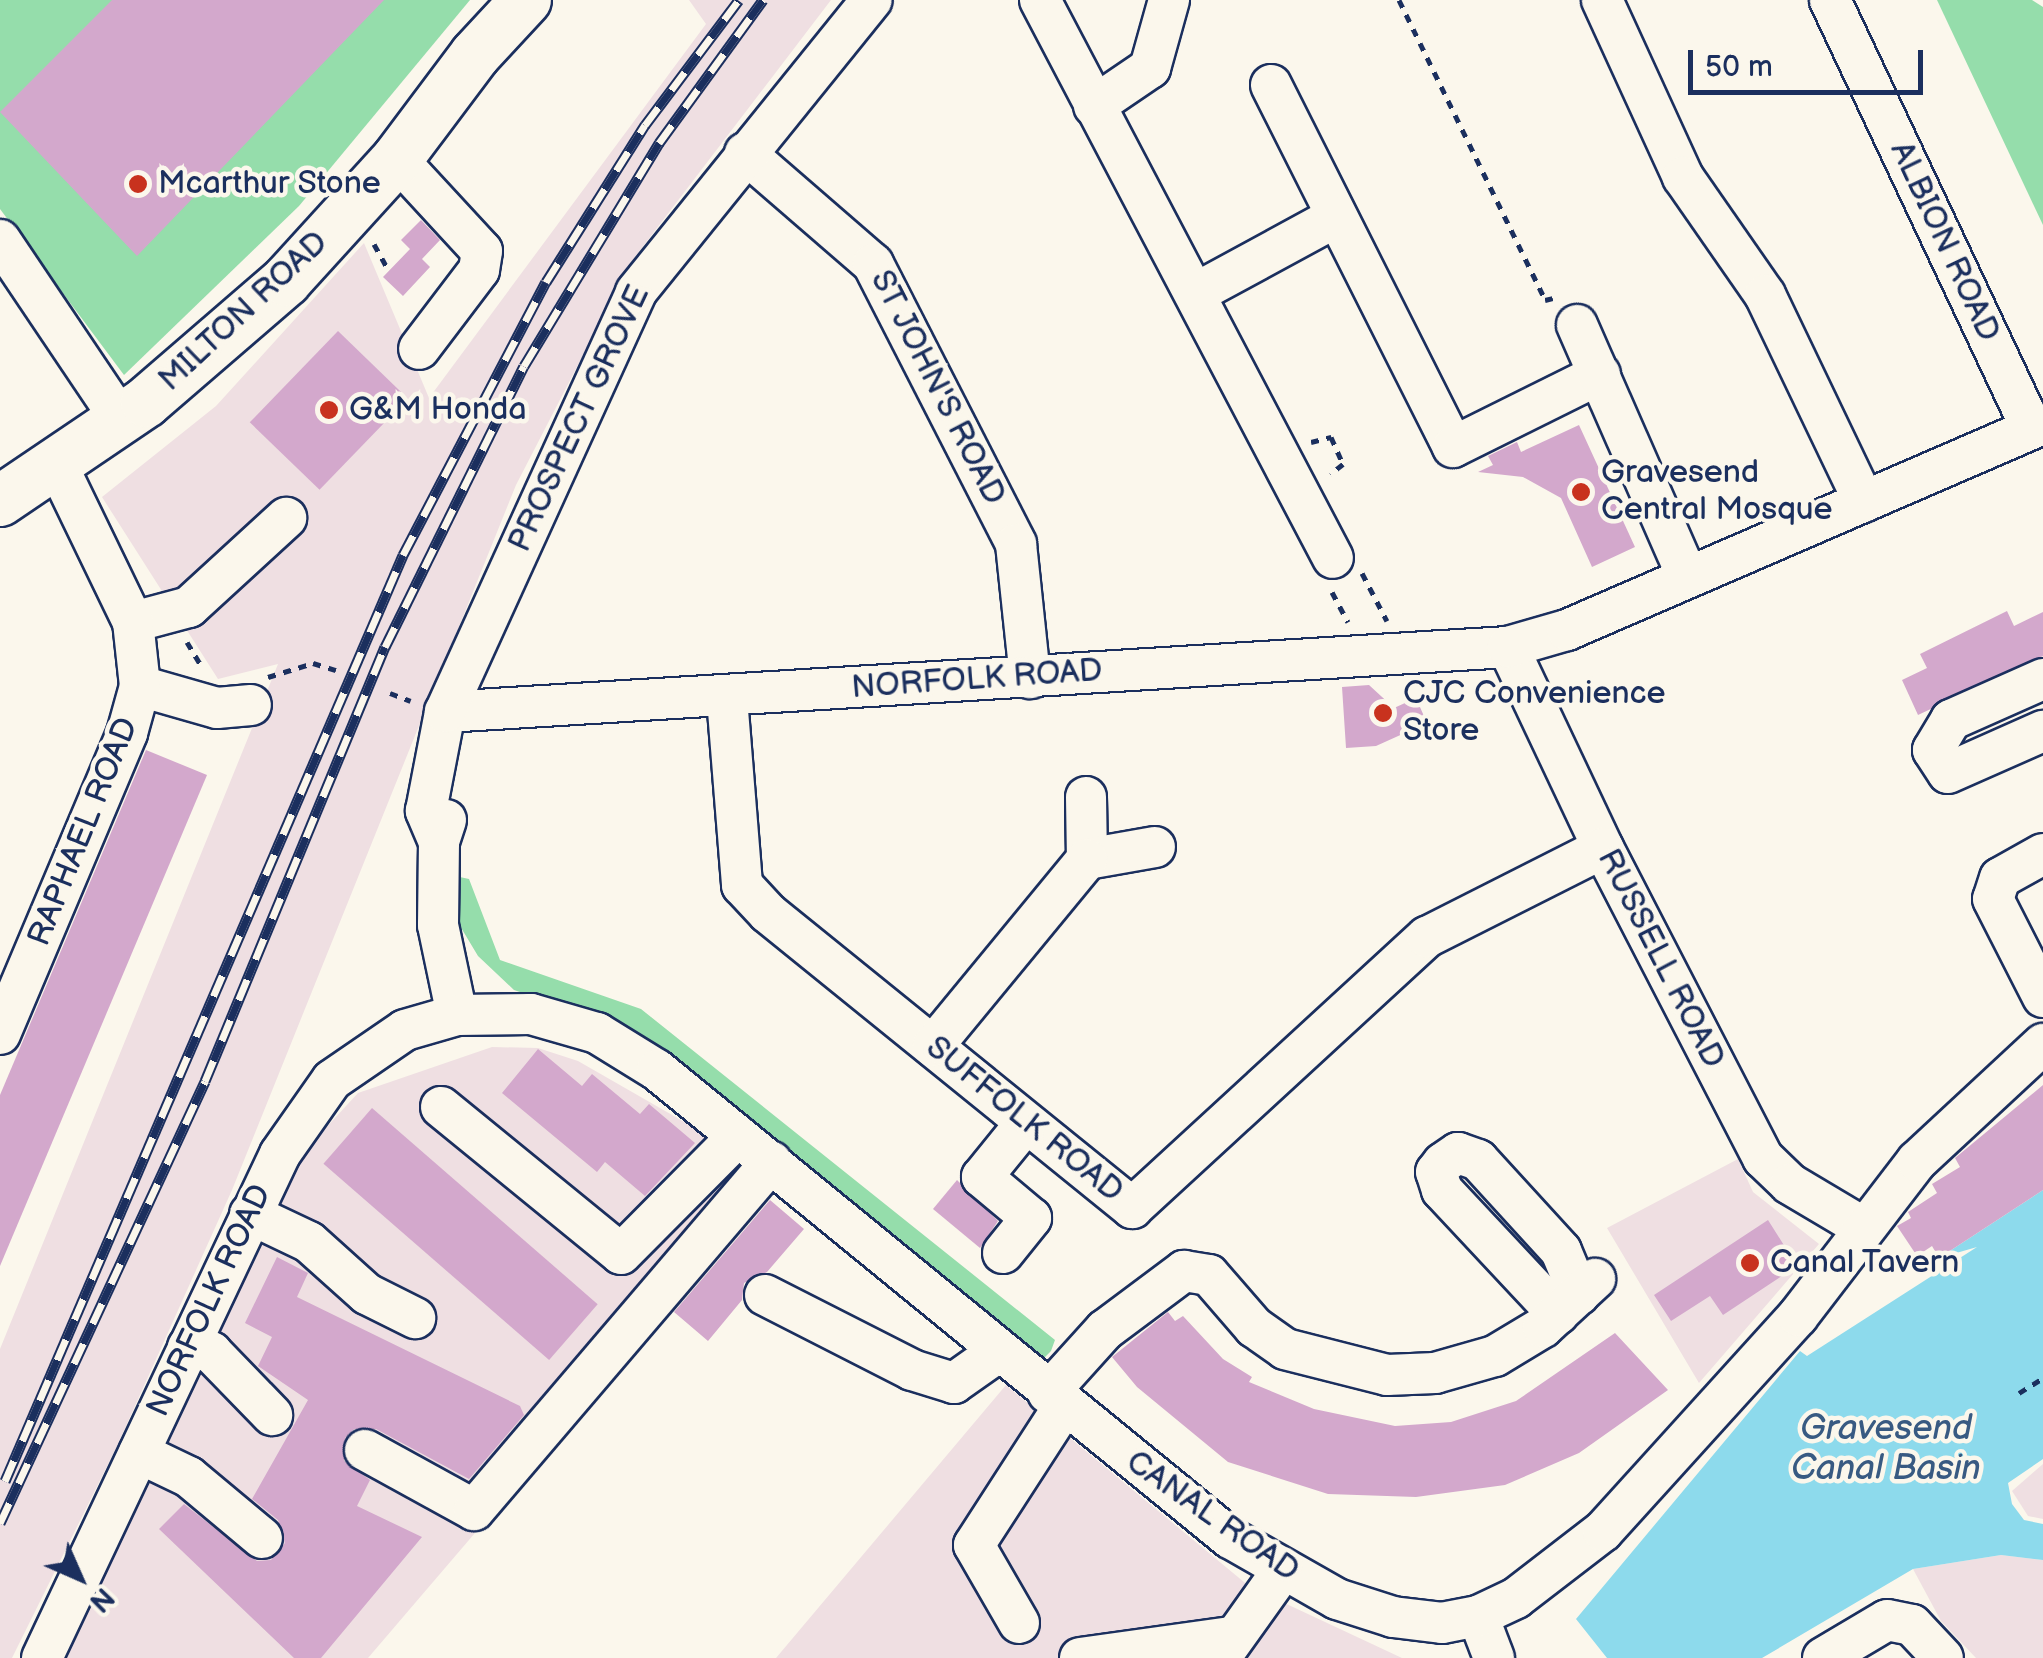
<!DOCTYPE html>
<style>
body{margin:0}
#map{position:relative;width:2043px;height:1658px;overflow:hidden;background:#fbf7ec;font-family:"Balsamiq Sans",sans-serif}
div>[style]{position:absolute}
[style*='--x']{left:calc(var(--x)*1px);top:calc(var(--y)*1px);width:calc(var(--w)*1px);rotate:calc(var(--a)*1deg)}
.built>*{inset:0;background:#efdfe2}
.green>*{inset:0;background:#95ddab}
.water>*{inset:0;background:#8ddaec}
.building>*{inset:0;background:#d3a8cc;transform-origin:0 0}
.path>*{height:5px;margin-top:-2.5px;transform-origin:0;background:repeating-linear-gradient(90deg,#1b2f5e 0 8px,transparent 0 16px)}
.roads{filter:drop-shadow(2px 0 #1b2f5e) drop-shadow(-2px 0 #1b2f5e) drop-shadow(0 2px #1b2f5e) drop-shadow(0 -2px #1b2f5e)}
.minor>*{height:40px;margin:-20px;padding:0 20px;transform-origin:20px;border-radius:20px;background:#fbf7ec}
.major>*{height:50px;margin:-25px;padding:0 25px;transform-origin:25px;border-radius:25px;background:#fbf7ec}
.rail>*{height:11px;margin-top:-5.5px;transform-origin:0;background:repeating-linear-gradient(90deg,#fbf7ec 0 22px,#1b2f5e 0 44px);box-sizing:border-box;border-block:2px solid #1b2f5e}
.dots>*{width:28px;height:28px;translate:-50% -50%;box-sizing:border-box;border:5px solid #fbf7ec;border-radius:50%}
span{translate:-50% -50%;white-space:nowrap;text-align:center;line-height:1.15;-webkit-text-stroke:9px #fbf7ec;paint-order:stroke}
.poi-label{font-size:32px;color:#1b2f5e}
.left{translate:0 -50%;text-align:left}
.street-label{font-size:32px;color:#1b2f5e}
.water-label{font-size:35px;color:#385a82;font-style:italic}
.north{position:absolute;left:30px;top:1528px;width:100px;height:100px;-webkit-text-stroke:8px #fbf7ec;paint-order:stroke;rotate:135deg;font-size:28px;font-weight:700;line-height:40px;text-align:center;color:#1b2f5e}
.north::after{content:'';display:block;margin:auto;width:35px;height:45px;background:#1b2f5e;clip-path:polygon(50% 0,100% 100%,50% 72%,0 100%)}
.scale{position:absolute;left:1688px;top:50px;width:235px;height:45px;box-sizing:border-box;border:5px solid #1b2f5e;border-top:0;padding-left:12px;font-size:30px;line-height:35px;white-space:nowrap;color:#1b2f5e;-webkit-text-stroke:8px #fbf7ec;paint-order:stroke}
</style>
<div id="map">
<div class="built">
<i style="clip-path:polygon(689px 0,831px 0,631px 262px,516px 485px,232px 1190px,117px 1446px,12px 1658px,0 1658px,0 1349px,278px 664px,218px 679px,102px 497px,216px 406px,364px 243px,429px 398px,706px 24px)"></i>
<i style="clip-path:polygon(492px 1047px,538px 1048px,578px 1061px,714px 1139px,771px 1187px,368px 1658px,60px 1658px,299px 1157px,358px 1093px)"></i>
<i style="clip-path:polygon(1738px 1159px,1753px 1192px,1819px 1244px,1699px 1383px,1607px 1228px)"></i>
<i style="clip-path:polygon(1006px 1385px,1250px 1587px,1402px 1658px,776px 1658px)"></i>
<i style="clip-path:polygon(2043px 1464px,2043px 1519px,2028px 1516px,2012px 1491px)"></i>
<i style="clip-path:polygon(2001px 1555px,2043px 1560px,2043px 1658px,1976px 1658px,1941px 1621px,1913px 1569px)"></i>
</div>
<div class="green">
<i style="clip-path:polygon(0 0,470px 0,299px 206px,124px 375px,0 209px)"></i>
<i style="clip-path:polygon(1937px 0,2032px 0,2043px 7px,2043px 225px)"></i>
<i style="clip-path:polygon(455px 876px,469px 879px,500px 960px,641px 1009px,1055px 1340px,1051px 1351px,1042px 1360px,591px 1016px,514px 990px,478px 956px,457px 921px)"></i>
</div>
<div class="water">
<i style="clip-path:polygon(2043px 1190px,2043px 1459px,2008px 1483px,2012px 1504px,2024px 1520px,2043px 1524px,2043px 1560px,2001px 1555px,1913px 1569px,1762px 1658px,1607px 1658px,1576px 1619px,1800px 1351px,1807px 1356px,1977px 1247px,1939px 1258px)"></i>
</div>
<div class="building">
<i style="clip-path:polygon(112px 0,384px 0,137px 256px,0 112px)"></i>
<i style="clip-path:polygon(421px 220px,440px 240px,422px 259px,430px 267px,403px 296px,383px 277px,410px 249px,401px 240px)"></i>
<i style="left:338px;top:331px;width:97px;height:127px;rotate:44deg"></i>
<i style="clip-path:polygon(1579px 425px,1635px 547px,1592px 567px,1561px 498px,1523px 477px,1478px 472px,1493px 465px,1488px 456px,1517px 442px,1521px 452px)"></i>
<i style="clip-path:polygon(2007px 611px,2014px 626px,2043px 612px,2043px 656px,1918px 715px,1902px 680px,1927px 668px,1920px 654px)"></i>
<i style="clip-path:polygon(1369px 685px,1394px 708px,1416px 698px,1427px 723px,1376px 746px,1346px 748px,1342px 687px)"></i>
<i style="clip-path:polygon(146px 750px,207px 775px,0 1266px,0 1095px)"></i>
<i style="clip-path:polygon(538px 1049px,582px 1086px,592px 1074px,640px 1114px,649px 1104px,695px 1143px,645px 1196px,605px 1162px,597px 1172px,502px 1093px)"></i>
<i style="clip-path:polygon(2043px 1085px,2043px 1190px,1939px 1258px,1932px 1246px,1917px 1256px,1897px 1226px,1911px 1218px,1908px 1212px,1937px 1193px,1932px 1184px,1960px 1167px,1955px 1158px)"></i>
<i style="left:372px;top:1108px;width:299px;height:74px;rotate:41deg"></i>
<i style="clip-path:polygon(957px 1180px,998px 1221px,980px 1248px,933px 1209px)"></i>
<i style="clip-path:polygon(770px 1200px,804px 1229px,767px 1272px,744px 1283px,742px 1300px,708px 1341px,674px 1312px)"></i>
<i style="clip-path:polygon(1768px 1220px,1797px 1266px,1723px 1315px,1710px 1296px,1671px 1321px,1654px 1295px)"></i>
<i style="clip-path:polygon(277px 1257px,308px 1273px,297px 1297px,520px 1406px,524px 1415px,469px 1479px,376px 1429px,354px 1429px,345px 1438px,344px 1461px,370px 1480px,357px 1506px,422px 1537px,321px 1658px,294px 1658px,159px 1529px,184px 1504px,257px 1561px,271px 1560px,285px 1543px,278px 1520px,252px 1499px,308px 1400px,258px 1366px,272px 1337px,245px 1323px)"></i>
<i style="clip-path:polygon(1168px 1312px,1175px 1321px,1183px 1316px,1223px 1359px,1252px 1377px,1249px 1382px,1314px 1409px,1395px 1426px,1451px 1422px,1516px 1401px,1615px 1333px,1668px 1390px,1579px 1453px,1505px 1485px,1416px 1497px,1328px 1494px,1228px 1462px,1137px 1387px,1112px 1357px)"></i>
</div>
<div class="path">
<i style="--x:1399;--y:0;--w:334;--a:64"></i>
<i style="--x:1545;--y:300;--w:8;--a:-14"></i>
<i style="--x:374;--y:244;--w:29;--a:61"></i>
<i style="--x:1311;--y:442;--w:21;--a:-14"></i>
<i style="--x:1331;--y:437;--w:30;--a:66"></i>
<i style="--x:1343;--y:464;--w:16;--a:142"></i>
<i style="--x:1362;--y:573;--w:54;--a:62.5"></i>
<i style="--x:1332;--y:592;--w:34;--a:62"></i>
<i style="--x:187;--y:642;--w:29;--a:59"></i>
<i style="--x:268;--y:677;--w:47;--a:-17.3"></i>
<i style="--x:313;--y:663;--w:24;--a:17"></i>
<i style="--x:390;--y:693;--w:22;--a:21"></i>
<i style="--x:2019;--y:1393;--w:28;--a:-32"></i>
</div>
<div class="roads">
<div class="minor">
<i style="--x:1040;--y:0;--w:630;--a:62.3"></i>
<i style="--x:1602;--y:0;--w:195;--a:65.4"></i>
<i style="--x:1683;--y:177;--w:144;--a:55.2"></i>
<i style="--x:1765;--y:295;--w:229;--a:64.4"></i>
<i style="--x:1830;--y:0;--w:474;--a:64.8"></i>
<i style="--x:1271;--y:85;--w:405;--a:63.3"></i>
<i style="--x:1453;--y:447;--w:164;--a:-26.4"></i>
<i style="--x:1094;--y:106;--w:68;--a:-34.2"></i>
<i style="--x:1150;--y:68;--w:71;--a:-74.4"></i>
<i style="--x:745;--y:153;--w:169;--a:40.9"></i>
<i style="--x:873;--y:264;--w:314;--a:62.9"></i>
<i style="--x:1016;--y:544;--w:135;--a:84"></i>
<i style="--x:397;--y:159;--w:125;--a:47.3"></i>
<i style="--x:482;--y:251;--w:19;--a:99"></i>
<i style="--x:479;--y:270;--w:99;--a:127.2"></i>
<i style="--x:0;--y:240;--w:217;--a:56.1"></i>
<i style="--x:1196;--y:293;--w:159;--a:-28.5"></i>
<i style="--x:1577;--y:325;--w:273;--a:66.3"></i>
<i style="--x:133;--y:622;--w:58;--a:-15"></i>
<i style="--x:189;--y:607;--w:132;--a:-42.5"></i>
<i style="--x:1508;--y:647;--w:222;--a:64.7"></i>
<i style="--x:1603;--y:848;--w:349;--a:62.7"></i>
<i style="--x:1763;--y:1158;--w:37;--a:44"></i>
<i style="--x:1790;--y:1184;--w:86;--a:30.7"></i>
<i style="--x:2043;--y:679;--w:101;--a:156"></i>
<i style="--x:1951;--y:720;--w:35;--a:121"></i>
<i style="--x:1933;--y:750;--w:27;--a:57"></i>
<i style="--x:1948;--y:773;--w:104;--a:-23.9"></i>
<i style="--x:140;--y:686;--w:80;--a:15.9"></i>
<i style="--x:217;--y:708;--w:34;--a:-5"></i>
<i style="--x:727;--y:698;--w:188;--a:85.4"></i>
<i style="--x:742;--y:885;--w:38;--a:47"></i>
<i style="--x:768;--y:913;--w:469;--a:39"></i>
<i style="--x:1132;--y:1208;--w:401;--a:-42.6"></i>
<i style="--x:1427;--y:937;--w:197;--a:-26.8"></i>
<i style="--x:445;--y:712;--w:1065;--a:-3.5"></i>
<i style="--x:1508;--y:647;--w:61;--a:-16.1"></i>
<i style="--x:1567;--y:630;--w:519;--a:-23.4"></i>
<i style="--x:1086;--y:797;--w:62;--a:89.1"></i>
<i style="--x:1087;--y:859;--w:69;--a:-10"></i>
<i style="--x:446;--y:820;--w:23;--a:108"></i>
<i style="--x:439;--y:842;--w:83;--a:90.7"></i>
<i style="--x:438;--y:925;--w:92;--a:78.1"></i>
<i style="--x:439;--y:842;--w:34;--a:-113"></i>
<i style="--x:426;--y:811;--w:101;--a:-79.1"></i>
<i style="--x:445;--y:712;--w:461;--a:-65.5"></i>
<i style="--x:636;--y:292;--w:375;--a:-51.1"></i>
<i style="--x:2043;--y:854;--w:49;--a:150.8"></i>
<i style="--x:2000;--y:878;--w:22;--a:108"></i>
<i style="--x:1993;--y:899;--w:110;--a:63"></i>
<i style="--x:0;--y:1034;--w:327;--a:-67.1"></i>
<i style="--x:127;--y:733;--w:49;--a:-74.5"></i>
<i style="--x:140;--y:686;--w:64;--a:-96.2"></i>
<i style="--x:133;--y:622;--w:177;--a:-115.8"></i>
<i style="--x:933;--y:1046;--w:242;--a:-50.5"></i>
<i style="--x:441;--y:1107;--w:232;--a:39.2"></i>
<i style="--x:621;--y:1254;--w:166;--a:-45.2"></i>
<i style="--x:250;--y:1214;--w:65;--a:25.4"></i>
<i style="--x:309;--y:1242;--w:78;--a:41.9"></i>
<i style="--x:367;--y:1294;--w:54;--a:26.6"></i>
<i style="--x:1003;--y:1253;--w:45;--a:-51.3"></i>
<i style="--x:1031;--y:1218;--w:64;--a:-140.1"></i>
<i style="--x:982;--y:1177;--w:68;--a:-50.9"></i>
<i style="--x:765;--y:1295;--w:165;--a:27"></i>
<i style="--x:912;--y:1370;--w:44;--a:17.2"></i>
<i style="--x:954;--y:1383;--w:54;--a:-35.2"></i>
<i style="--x:1558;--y:1314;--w:170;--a:-133.1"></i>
<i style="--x:1442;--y:1190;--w:19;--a:-108"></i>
<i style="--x:1436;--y:1172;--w:11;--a:-52"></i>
<i style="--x:1443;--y:1163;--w:18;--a:-34"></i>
<i style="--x:1458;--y:1153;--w:21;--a:19"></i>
<i style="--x:1478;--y:1160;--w:123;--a:47.6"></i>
<i style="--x:1561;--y:1251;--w:47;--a:67.3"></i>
<i style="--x:188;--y:1347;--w:24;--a:12"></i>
<i style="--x:211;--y:1352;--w:88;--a:45.9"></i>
<i style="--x:1048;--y:1393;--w:85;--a:-47.9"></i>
<i style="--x:1105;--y:1330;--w:99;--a:-36.8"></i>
<i style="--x:1184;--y:1271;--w:25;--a:9"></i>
<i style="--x:1209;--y:1275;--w:69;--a:49.1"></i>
<i style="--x:1254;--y:1327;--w:38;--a:35"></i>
<i style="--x:1285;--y:1349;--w:105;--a:14.3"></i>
<i style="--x:1387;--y:1375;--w:48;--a:-2.4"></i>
<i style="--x:1435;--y:1373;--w:62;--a:-15.8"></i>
<i style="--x:1495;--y:1356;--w:56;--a:-31.1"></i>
<i style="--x:1543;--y:1327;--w:71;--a:-42.7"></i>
<i style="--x:365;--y:1450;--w:124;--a:28.8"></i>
<i style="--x:474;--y:1510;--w:458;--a:-49.5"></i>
<i style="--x:139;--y:1453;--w:55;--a:25.6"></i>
<i style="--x:189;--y:1477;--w:95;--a:39.9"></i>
<i style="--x:1478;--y:1616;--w:45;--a:69.1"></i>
<i style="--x:1019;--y:1623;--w:90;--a:-120"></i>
<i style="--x:974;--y:1545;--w:166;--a:-57.1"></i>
<i style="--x:42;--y:1658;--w:557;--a:-64.72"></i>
<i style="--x:280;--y:1154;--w:90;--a:-54.9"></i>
<i style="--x:332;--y:1080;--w:88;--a:-34.4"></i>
<i style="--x:405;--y:1030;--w:54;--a:-16.1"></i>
<i style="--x:457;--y:1015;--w:74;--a:-0.8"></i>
<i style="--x:531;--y:1014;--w:69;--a:16.1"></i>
<i style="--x:597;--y:1033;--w:70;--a:31.7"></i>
<i style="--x:657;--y:1070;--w:740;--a:39.24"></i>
<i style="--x:1230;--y:1538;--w:123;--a:29.7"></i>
<i style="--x:1337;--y:1599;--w:59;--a:17.8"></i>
<i style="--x:1393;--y:1617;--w:49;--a:7"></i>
<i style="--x:1442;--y:1623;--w:37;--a:-11"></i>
<i style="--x:1478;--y:1616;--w:42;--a:-25.3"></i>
<i style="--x:1516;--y:1598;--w:110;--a:-37.6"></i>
<i style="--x:1603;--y:1531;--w:290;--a:-47.8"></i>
<i style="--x:1798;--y:1316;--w:195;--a:-52.5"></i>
<i style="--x:1917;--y:1161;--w:172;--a:-42.9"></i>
<i style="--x:1080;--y:1658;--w:152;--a:-7.9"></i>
<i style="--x:1220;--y:1658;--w:107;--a:-54.5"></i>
<i style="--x:1823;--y:1658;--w:74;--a:-30.7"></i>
<i style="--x:1887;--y:1620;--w:25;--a:11"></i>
<i style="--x:1912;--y:1625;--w:45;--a:46.8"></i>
</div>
<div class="major">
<i style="--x:0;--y:501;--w:176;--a:-34.1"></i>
<i style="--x:146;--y:402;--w:185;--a:-40.8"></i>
<i style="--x:286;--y:281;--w:165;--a:-47.7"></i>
<i style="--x:397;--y:159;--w:130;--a:-53.1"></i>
<i style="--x:475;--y:55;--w:75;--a:-47.2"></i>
</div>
</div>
<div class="rail">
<i style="--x:5;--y:1481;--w:1008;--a:-66.74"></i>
<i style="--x:403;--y:555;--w:308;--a:-62.4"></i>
<i style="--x:546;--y:282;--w:186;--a:-57.8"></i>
<i style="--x:645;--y:125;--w:156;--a:-53.1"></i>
<i style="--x:0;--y:1523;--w:487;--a:-65.1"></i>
<i style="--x:205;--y:1081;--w:470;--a:-67.5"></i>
<i style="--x:385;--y:647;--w:313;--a:-63.7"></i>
<i style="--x:524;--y:366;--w:261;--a:-58.8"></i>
<i style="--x:659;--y:143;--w:177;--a:-54"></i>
</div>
<div class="dots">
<i style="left:138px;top:184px;background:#c8321e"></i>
<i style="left:329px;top:410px;background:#c8321e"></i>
<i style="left:1581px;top:492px;background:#c8321e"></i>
<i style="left:1383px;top:713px;background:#c8321e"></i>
<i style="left:1750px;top:1263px;background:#c8321e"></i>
</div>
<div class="poi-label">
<span class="left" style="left:158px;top:184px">Mcarthur Stone</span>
<span class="left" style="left:349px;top:410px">G&amp;M Honda</span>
<span class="left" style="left:1601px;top:492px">Gravesend<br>Central Mosque</span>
<span class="left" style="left:1403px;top:713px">CJC Convenience<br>Store</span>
<span class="left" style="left:1770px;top:1263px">Canal Tavern</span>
</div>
<div class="street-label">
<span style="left:1944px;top:242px;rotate:65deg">ALBION ROAD</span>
<span style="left:244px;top:312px;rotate:-43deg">MILTON ROAD</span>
<span style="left:937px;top:388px;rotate:63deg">ST JOHN'S ROAD</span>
<span style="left:580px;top:419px;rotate:-65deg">PROSPECT GROVE</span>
<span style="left:977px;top:680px;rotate:-4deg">NORFOLK ROAD</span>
<span style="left:84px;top:832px;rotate:-68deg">RAPHAEL ROAD</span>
<span style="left:1660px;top:959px;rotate:63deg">RUSSELL ROAD</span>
<span style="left:1024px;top:1120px;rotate:39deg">SUFFOLK ROAD</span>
<span style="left:210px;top:1301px;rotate:-65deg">NORFOLK ROAD</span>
<span style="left:1212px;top:1517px;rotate:35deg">CANAL ROAD</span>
</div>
<div class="water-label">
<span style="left:1886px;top:1449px">Gravesend<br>Canal Basin</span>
</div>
<div class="north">N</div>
<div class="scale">50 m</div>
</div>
